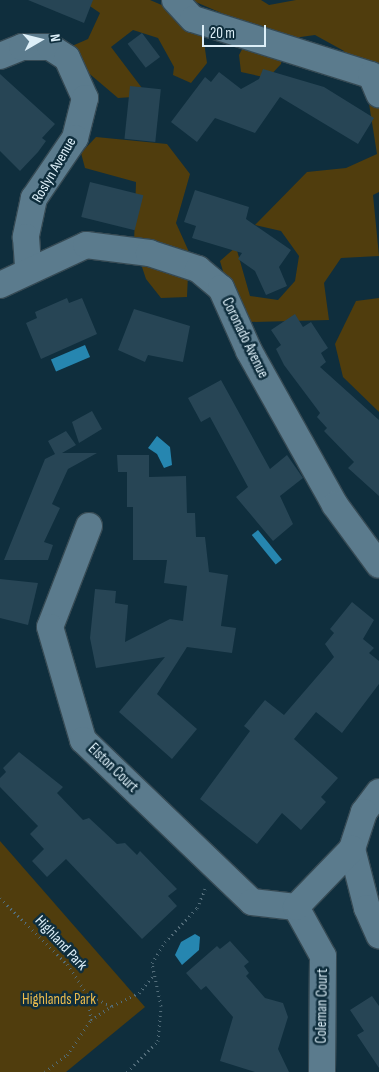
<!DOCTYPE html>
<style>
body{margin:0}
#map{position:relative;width:379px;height:1072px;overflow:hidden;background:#0f2e3d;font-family:"Sofia Sans Condensed",sans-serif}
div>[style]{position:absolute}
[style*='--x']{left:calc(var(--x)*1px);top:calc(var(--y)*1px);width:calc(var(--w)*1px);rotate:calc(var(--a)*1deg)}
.green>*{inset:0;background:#503d0d}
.water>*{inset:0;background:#2686b0;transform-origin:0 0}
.building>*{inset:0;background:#274555;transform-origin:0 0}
.path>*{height:3px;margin-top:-1.5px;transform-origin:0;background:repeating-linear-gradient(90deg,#536d7a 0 1px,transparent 0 5px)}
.roads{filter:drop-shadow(1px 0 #364a54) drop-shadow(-1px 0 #364a54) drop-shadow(0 1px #364a54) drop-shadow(0 -1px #364a54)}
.minor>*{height:26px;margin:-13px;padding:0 13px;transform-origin:13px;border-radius:13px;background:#5b7b8d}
span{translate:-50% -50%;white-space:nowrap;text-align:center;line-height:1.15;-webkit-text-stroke:5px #0f2e3d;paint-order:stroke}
.street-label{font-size:15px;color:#ddeff8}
.park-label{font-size:15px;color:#ebbb4d}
.north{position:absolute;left:15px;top:15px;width:50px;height:50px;-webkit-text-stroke:4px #0f2e3d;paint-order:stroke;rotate:82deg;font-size:14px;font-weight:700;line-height:20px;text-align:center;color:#ddeff8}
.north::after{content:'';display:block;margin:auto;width:18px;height:22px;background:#ddeff8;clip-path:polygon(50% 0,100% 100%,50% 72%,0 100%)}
.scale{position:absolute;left:202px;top:25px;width:64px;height:22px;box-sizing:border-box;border:2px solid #ddeff8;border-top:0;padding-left:6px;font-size:15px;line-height:18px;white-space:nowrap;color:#ddeff8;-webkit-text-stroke:4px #0f2e3d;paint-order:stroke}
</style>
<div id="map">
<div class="green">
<i style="clip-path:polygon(81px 0,150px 0,171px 9px,203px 35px,207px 63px,191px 83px,173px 75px,174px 67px,158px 38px,133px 30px,111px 47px,148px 96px,118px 98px,85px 70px,72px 46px,88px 39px,100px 13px)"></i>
<i style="clip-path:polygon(191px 0,261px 0,269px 5px,296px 0,379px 0,379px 83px,349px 75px,344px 51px,315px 35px,286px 39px,281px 64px,268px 78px,241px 72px,239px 55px,254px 27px)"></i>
<i style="clip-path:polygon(367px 91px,379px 97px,379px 192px,373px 195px,379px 256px,341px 258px,324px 283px,329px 320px,249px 322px,230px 295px,220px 261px,236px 247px,250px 296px,278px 300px,295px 281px,299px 256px,281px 231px,255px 225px,307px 172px,346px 168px,377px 154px)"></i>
<i style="clip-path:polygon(96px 137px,167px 144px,190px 174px,176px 223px,189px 252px,187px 297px,161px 298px,146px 279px,134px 243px,136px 182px,85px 168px,81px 153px)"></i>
<i style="clip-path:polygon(379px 298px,379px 412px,343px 377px,335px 344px,356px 301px)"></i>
<i style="clip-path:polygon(0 841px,145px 1007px,66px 1072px,0 1072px)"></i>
</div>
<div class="water">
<i style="left:85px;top:345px;width:13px;height:37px;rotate:67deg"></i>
<i style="clip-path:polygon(157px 436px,170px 447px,172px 465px,164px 468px,157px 454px,148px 448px)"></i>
<i style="left:258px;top:530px;width:38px;height:8px;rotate:51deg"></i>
<i style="clip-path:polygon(195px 934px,200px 937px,199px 950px,182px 965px,175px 955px,181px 942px)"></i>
</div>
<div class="building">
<i style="clip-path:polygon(28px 0,93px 0,84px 23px)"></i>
<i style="left:142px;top:33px;width:30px;height:18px;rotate:53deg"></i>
<i style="clip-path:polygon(263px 69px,324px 87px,374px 118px,358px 144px,280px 97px,255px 133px,215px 118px,197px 142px,171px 122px,205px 77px,211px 82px,219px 72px,241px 89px,259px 79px)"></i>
<i style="clip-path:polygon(0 74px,55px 124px,42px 138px,46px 141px,38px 152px,20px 171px,0 151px)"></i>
<i style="left:130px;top:86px;width:31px;height:53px;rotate:6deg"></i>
<i style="left:90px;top:182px;width:55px;height:36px;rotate:14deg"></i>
<i style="clip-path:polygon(195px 190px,249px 207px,246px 219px,291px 250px,279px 267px,287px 286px,266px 295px,255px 271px,238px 259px,242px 253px,192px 238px,196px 226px,184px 222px)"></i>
<i style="clip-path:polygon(67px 298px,69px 303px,82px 298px,97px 334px,41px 359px,26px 323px,37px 318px,35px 312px)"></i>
<i style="clip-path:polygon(134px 309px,190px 326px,183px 362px,148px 355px,145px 362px,118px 350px)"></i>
<i style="clip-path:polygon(295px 314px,303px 327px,311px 322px,328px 348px,321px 353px,326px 362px,320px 367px,379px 420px,379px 496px,348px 468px,354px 462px,324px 431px,327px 428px,317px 417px,320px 413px,284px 365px,276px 349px,281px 345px,271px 330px)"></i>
<i style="clip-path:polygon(221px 380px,270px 469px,287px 455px,303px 478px,280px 496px,293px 524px,273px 541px,236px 497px,248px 487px,210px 417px,201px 422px,188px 398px)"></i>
<i style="clip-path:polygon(92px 411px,102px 429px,79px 443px,72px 422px)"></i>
<i style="clip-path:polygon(66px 431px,76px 445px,62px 453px,97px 453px,68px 469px,52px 504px,60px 508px,44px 542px,53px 545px,48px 560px,4px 560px,45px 459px,55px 454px,48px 441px)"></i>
<i style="clip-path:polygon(117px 455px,149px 455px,149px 477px,186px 476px,187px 513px,195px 513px,196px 537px,205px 537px,209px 572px,228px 575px,221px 626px,236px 628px,232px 653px,187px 647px,157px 694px,197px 729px,172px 759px,119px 712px,165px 657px,96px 668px,90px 638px,95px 589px,116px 591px,115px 603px,128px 605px,125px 642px,170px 619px,183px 621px,187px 586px,164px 583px,167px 560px,133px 560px,133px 507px,127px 507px,127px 472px,118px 472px)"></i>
<i style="clip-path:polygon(0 579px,38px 583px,28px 625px,0 618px)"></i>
<i style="clip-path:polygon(352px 602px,374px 620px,363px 639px,374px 648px,369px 653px,379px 661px,379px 684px,342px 733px,316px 712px,294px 739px,338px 778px,321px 797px,326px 802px,301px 830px,282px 813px,257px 844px,200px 799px,250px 731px,244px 726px,265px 700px,284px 715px,334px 657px,325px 644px,334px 633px,330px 629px)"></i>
<i style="clip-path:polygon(19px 752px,63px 787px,57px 793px,83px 820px,89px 818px,117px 844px,125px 843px,137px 855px,140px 851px,177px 889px,168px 896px,177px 906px,142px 939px,66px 859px,47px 877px,32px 861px,44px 849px,30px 834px,38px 826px,0 787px,0 778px,6px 772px,3px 768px)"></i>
<i style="clip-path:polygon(230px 941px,249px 962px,244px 966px,249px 973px,246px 976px,265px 998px,283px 1003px,288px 1017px,278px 1049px,289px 1072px,255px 1072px,220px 1061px,233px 1017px,206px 986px,201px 990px,186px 973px,217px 946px,220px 949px)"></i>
<i style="clip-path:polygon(372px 996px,379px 1006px,379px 1068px,357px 1035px,364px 1031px,350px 1010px)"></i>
</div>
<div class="path">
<i style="--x:0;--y:898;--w:94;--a:44.6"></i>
<i style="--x:67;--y:964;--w:37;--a:56"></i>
<i style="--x:88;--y:995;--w:26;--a:25"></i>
<i style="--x:112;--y:1006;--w:30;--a:-26"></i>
<i style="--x:139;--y:993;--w:21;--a:-51"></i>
<i style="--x:91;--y:1020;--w:25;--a:-34"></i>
<i style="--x:45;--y:1072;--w:28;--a:-38"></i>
<i style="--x:67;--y:1055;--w:42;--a:-55.6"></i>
<i style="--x:91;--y:1020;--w:25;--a:-97"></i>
<i style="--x:127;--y:1072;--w:44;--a:-45"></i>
<i style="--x:158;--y:1041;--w:35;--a:-85"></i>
<i style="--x:161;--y:1006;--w:44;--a:-101.8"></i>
<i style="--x:152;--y:963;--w:25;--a:-58"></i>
<i style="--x:165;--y:942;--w:47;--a:-46.7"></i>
<i style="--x:197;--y:908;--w:21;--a:-67"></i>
</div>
<div class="roads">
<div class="minor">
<i style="--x:175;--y:0;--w:26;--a:47"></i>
<i style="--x:193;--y:19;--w:187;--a:17.5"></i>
<i style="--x:371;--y:75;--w:21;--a:67"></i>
<i style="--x:0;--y:56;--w:24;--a:-22"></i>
<i style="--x:22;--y:47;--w:28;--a:0"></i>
<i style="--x:50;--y:47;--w:20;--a:33"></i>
<i style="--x:67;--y:58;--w:44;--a:65.8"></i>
<i style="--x:85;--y:98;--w:41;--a:104"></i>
<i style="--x:75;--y:138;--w:73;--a:124.3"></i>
<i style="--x:34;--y:198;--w:40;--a:102"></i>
<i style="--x:26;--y:237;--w:32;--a:86"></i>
<i style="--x:0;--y:285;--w:95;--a:-24.9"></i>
<i style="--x:86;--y:245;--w:64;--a:7.2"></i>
<i style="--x:149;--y:253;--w:52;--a:18.1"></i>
<i style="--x:198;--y:269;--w:30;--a:40"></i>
<i style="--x:221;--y:288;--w:69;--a:66"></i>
<i style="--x:249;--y:351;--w:176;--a:60.8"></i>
<i style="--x:335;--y:505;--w:74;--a:53.7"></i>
<i style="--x:89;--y:526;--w:108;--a:111.1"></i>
<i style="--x:50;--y:627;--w:118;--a:73.7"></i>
<i style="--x:83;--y:740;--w:234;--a:43.8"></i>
<i style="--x:252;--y:902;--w:44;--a:6.5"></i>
<i style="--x:379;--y:792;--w:25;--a:127"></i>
<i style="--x:364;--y:812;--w:39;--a:108"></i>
<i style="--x:352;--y:849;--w:61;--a:75.7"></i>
<i style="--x:367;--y:908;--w:30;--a:66"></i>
<i style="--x:322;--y:1072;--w:116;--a:-89.5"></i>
<i style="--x:323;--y:956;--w:56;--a:-118.9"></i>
<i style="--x:296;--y:907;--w:81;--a:-46"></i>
</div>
</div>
<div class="street-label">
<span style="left:54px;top:170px;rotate:-60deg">Roslyn Avenue</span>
<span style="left:245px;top:338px;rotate:64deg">Coronado Avenue</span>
<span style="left:113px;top:768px;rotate:44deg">Elston Court</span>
<span style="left:61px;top:943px;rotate:47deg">Highland Park</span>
<span style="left:322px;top:1006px;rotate:-89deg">Coleman Court</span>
</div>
<div class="park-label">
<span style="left:59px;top:1000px">Highlands Park</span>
</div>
<div class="north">N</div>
<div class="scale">20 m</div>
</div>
